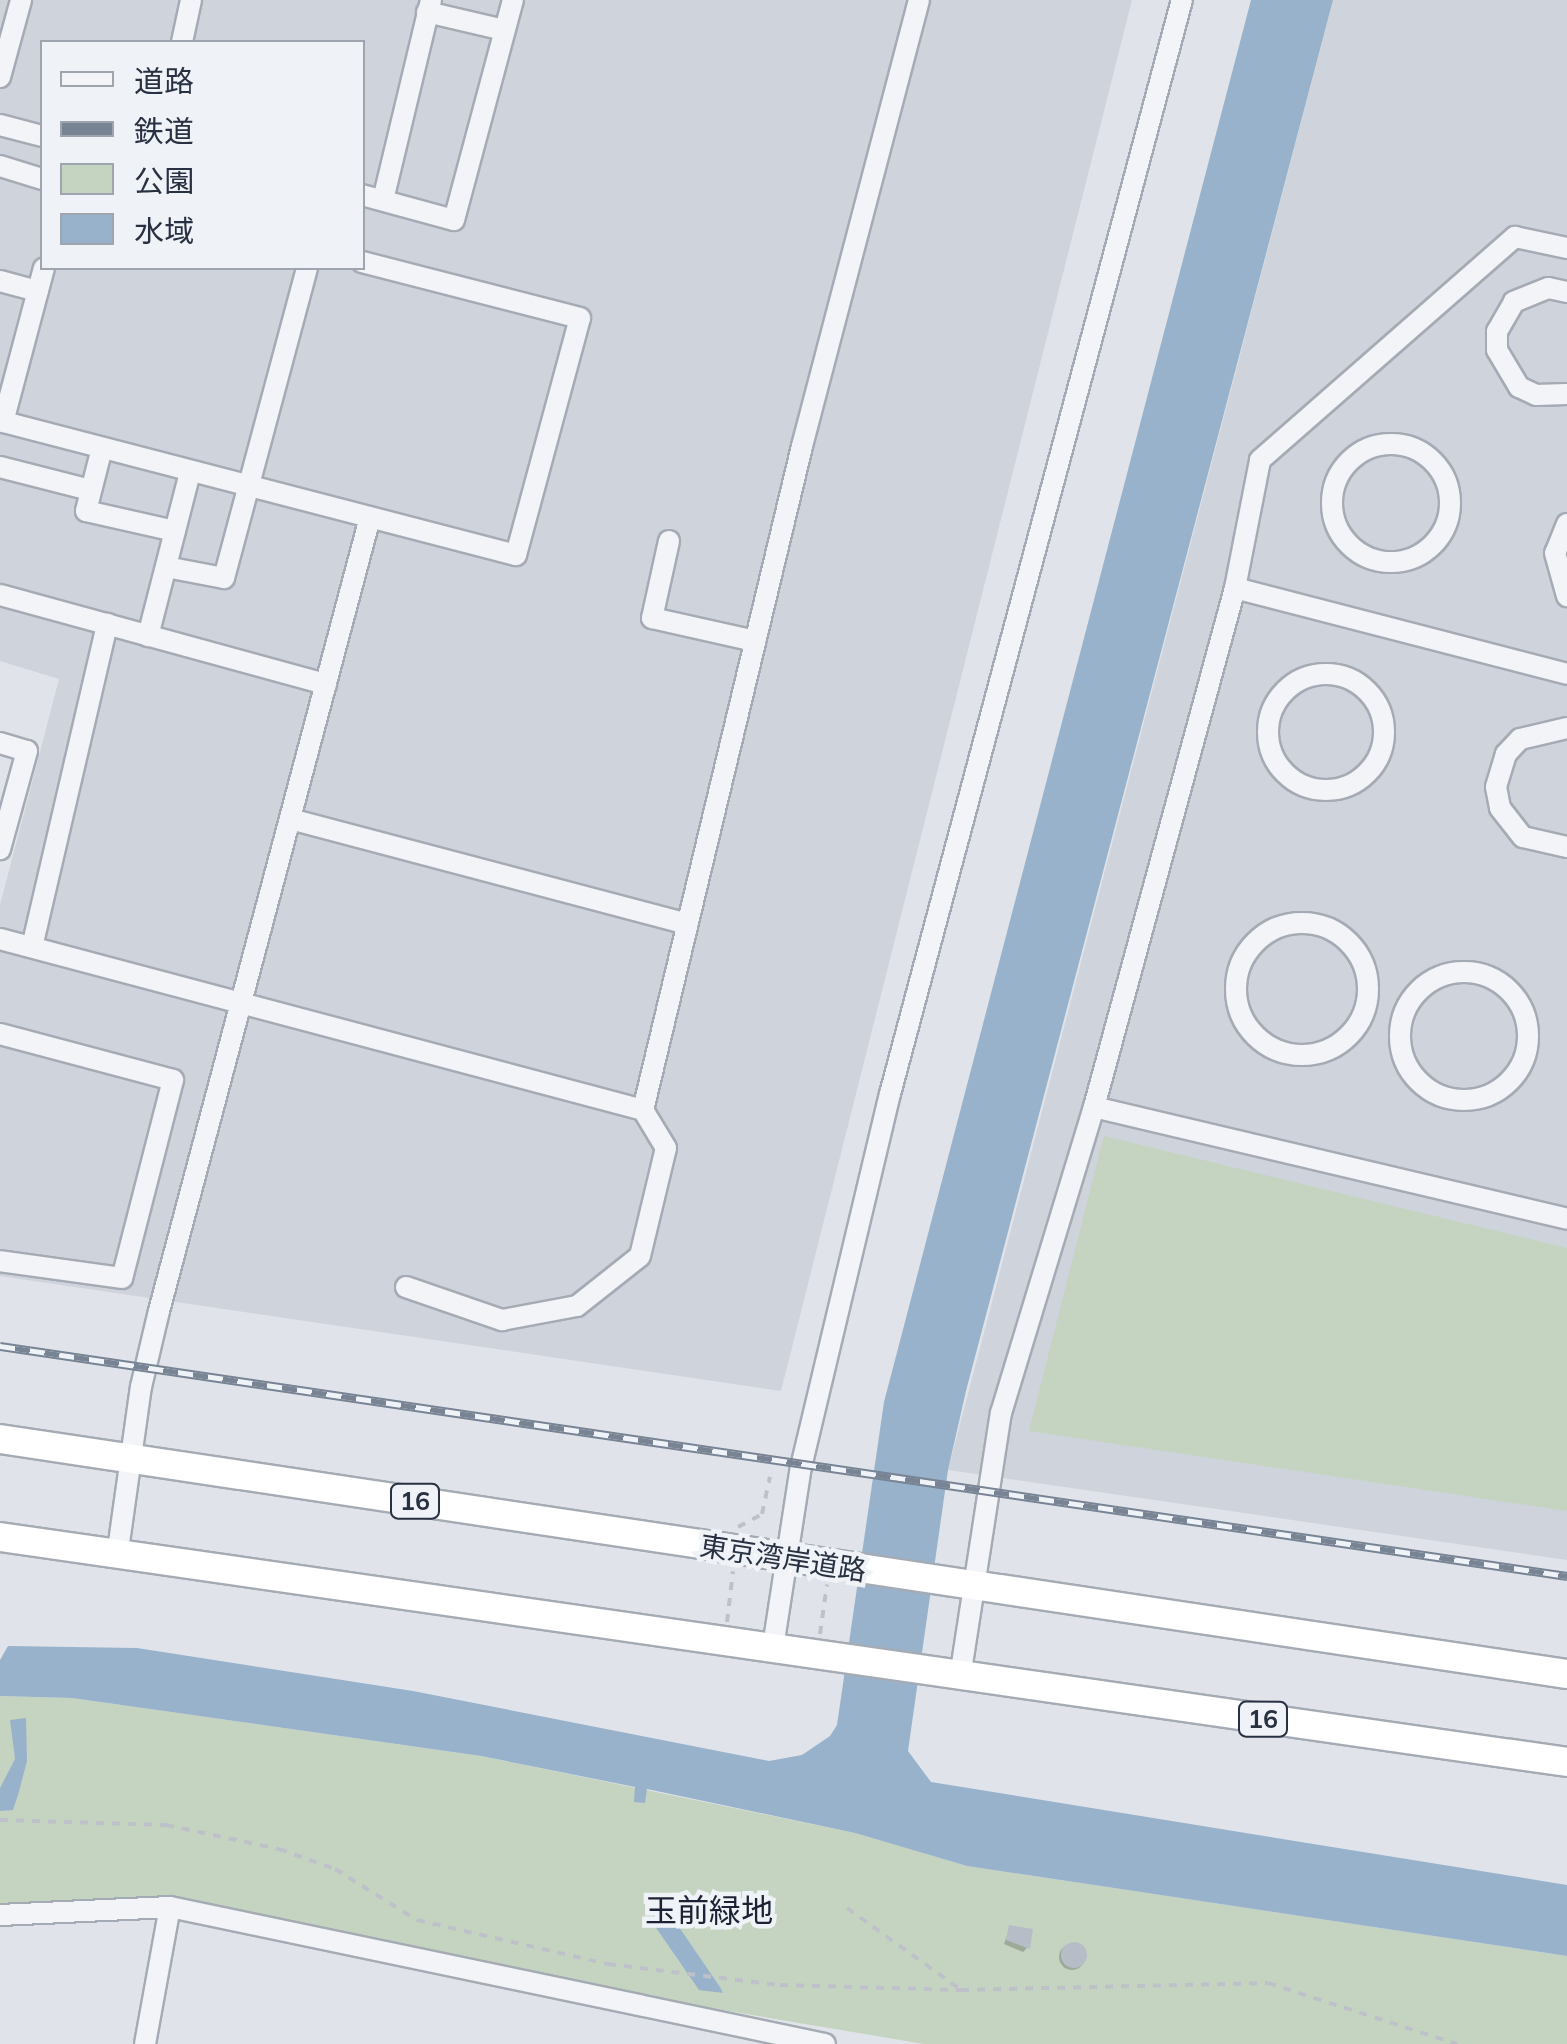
<!DOCTYPE html>
<meta charset="utf-8">
<style>
body{margin:0}
#map{position:relative;width:1567px;height:2044px;overflow:hidden;background:#e0e4ea;font-family:Mulish,"Noto Sans JP",sans-serif}
div>[style]{position:absolute}
[style*='--x']{left:calc(var(--x)*1px);top:calc(var(--y)*1px);width:calc(var(--w)*1px);rotate:calc(var(--a)*1deg)}
.built>*{inset:0;background:#ced3dc}
.green>*{inset:0;background:#c5d4c0}
.water>*{inset:0;background:#99b2cc}
.shadow>*{inset:0;background:#0003}
.round{border-radius:50%}
.building>*{inset:0;background:#b7bdc7}
.path>*{height:4px;margin-top:-2px;transform-origin:0;background:repeating-linear-gradient(90deg,#bec1c9 0 8px,transparent 0 16px)}
.roads{filter:drop-shadow(2px 0 #a5abb4) drop-shadow(-2px 0 #a5abb4) drop-shadow(0 2px #a5abb4) drop-shadow(0 -2px #a5abb4)}
.minor>*{height:20px;margin:-10px;padding:0 10px;transform-origin:10px;border-radius:10px;background:#f3f4f8}
.minor>.ring{margin:-10px;padding:0;box-sizing:content-box;background:none;border:20px solid #f3f4f8;border-radius:50%}
.highway>*{height:28px;margin:-14px;padding:0 14px;transform-origin:14px;border-radius:14px;background:#fff}
.rail>*{height:9px;margin-top:-4.5px;transform-origin:0;background:repeating-linear-gradient(90deg,#eff3f7 0 15px,#788394 0 30px);box-sizing:border-box;border-block:2px solid #788394}
span{translate:-50% -50%;white-space:nowrap;text-align:center;line-height:1.15;-webkit-text-stroke:9px #eff3f7;paint-order:stroke}
.shield-label span{padding:2px 8px;background:#eff3f7;border:2px solid;border-radius:8px;-webkit-text-stroke-width:0}
.shield-label{font-size:25px;color:#273142;font-weight:700}
.street-label{font-size:28px;color:#273142}
.quarter-label{font-size:32px;color:#1a2233}
.legend{position:absolute;left:40px;top:40px;width:325px;height:230px;box-sizing:border-box;background:#eff3f7;border:2px solid #9fa5af;margin:0;padding:12px 18px;list-style:none;font-size:30px;color:#273142}
.legend li{display:flex;align-items:center;gap:20px;height:50px}
.legend b{width:50px;border:2px solid #9fa5af}
</style>
<div id="map">
<div class="built">
<i style="clip-path:polygon(evenodd,0 0,1132px 0,781px 1391px,0 1276px,0 905px,59px 679px,0 661px,0 0,42px 42px,362px 42px,362px 268px,42px 268px,42px 42px)"></i>
<i style="clip-path:polygon(1333px 0,1567px 0,1567px 1560px,948px 1470px)"></i>
</div>
<div class="green">
<i style="clip-path:polygon(1104px 1136px,1567px 1248px,1567px 1511px,1029px 1431px)"></i>
<i style="clip-path:polygon(0 1696px,72px 1698px,481px 1756px,855px 1833px,967px 1866px,1567px 1956px,1567px 2044px,924px 2044px,562px 1983px,171px 1902px,0 1909px)"></i>
</div>
<div class="water">
<i style="clip-path:polygon(1251px 0,1333px 0,966px 1391px,948px 1470px,908px 1751px,931px 1782px,1567px 1885px,1567px 1956px,967px 1866px,855px 1833px,647px 1789px,645px 1803px,634px 1802px,635px 1787px,481px 1756px,72px 1698px,0 1696px,0 1660px,8px 1646px,137px 1648px,413px 1691px,769px 1761px,802px 1755px,830px 1736px,837px 1725px,884px 1402px)"></i>
<i style="clip-path:polygon(26px 1718px,27px 1761px,18px 1795px,13px 1810px,0 1811px,0 1788px,15px 1759px,10px 1720px)"></i>
<i style="clip-path:polygon(666px 1908px,720px 1987px,723px 1993px,699px 1990px,650px 1919px)"></i>
</div>
<div class="shadow">
<i style="clip-path:polygon(1010px 1927px,1027px 1948px,1023px 1952px,1004px 1944px)"></i>
<i class="round" style="left:1059px;top:1944px;width:26px;height:26px"></i>
</div>
<div class="building">
<i style="clip-path:polygon(1009px 1925px,1033px 1929px,1030px 1949px,1006px 1940px)"></i>
<i class="round" style="left:1061px;top:1942px;width:26px;height:26px"></i>
</div>
<div class="path">
<i style="--x:738;--y:1527;--w:27;--a:-28"></i>
<i style="--x:762;--y:1514;--w:38;--a:-78"></i>
<i style="--x:727;--y:1622;--w:51;--a:-83.3"></i>
<i style="--x:820;--y:1634;--w:50;--a:-82"></i>
<i style="--x:0;--y:1820;--w:166;--a:1.7"></i>
<i style="--x:166;--y:1825;--w:116;--a:12"></i>
<i style="--x:279;--y:1849;--w:59;--a:19.7"></i>
<i style="--x:335;--y:1869;--w:97;--a:31.9"></i>
<i style="--x:417;--y:1920;--w:196;--a:13"></i>
<i style="--x:608;--y:1964;--w:173;--a:7"></i>
<i style="--x:780;--y:1985;--w:181;--a:1.6"></i>
<i style="--x:961;--y:1990;--w:307;--a:-1.3"></i>
<i style="--x:1268;--y:1983;--w:199;--a:17.9"></i>
<i style="--x:847;--y:1908;--w:140;--a:35.7"></i>
</div>
<div class="roads">
<div class="minor">
<i style="--x:427;--y:12;--w:79;--a:13.2"></i>
<i style="--x:182;--y:42;--w:43;--a:-77.9"></i>
<i style="--x:0;--y:77;--w:80;--a:-74.7"></i>
<i style="--x:0;--y:125;--w:43;--a:14.7"></i>
<i style="--x:0;--y:166;--w:44;--a:17.2"></i>
<i style="--x:362;--y:195;--w:95;--a:15.2"></i>
<i style="--x:454;--y:220;--w:228;--a:-75"></i>
<i style="--x:383;--y:200;--w:206;--a:-76.5"></i>
<i style="--x:0;--y:281;--w:39;--a:15"></i>
<i style="--x:1567;--y:292;--w:19;--a:-168"></i>
<i style="--x:1548;--y:288;--w:37;--a:158"></i>
<i style="--x:1514;--y:302;--w:34;--a:120"></i>
<i style="--x:1497;--y:331;--w:19;--a:90"></i>
<i style="--x:1497;--y:350;--w:43;--a:59.3"></i>
<i style="--x:1519;--y:387;--w:19;--a:25"></i>
<i style="--x:1536;--y:395;--w:31;--a:-2"></i>
<i style="--x:0;--y:421;--w:533;--a:14.56"></i>
<i style="--x:516;--y:555;--w:245;--a:-74.9"></i>
<i style="--x:580;--y:318;--w:225;--a:-165.6"></i>
<i style="--x:3;--y:422;--w:159;--a:-75.1"></i>
<i class="ring" style="left:1332px;top:444px;width:98px;height:98px"></i>
<i style="--x:102;--y:448;--w:65;--a:104.3"></i>
<i style="--x:86;--y:511;--w:91;--a:12.7"></i>
<i style="--x:0;--y:467;--w:93;--a:14.3"></i>
<i style="--x:1567;--y:524;--w:31;--a:112"></i>
<i style="--x:1555;--y:553;--w:45;--a:74.4"></i>
<i style="--x:669;--y:541;--w:79;--a:102.4"></i>
<i style="--x:652;--y:618;--w:106;--a:12.6"></i>
<i style="--x:166;--y:567;--w:59;--a:10.7"></i>
<i style="--x:224;--y:578;--w:321;--a:-75"></i>
<i style="--x:1235;--y:588;--w:343;--a:14.5"></i>
<i style="--x:0;--y:595;--w:338;--a:15.3"></i>
<i style="--x:148;--y:636;--w:169;--a:-75.6"></i>
<i class="ring" style="left:1268px;top:674px;width:96px;height:96px"></i>
<i style="--x:1567;--y:728;--w:48;--a:166.8"></i>
<i style="--x:1520;--y:739;--w:21;--a:133"></i>
<i style="--x:1506;--y:754;--w:34;--a:107"></i>
<i style="--x:1496;--y:787;--w:21;--a:79"></i>
<i style="--x:1500;--y:808;--w:37;--a:52"></i>
<i style="--x:1523;--y:837;--w:45;--a:12.8"></i>
<i style="--x:0;--y:743;--w:28;--a:17"></i>
<i style="--x:27;--y:751;--w:102;--a:105.4"></i>
<i style="--x:290;--y:819;--w:411;--a:14.8"></i>
<i class="ring" style="left:1236px;top:923px;width:112px;height:112px"></i>
<i style="--x:0;--y:939;--w:665;--a:14.89"></i>
<i style="--x:643;--y:1110;--w:683;--a:-76.53"></i>
<i style="--x:802;--y:446;--w:461;--a:-75.3"></i>
<i style="--x:32;--y:947;--w:332;--a:-76.9"></i>
<i class="ring" style="left:1400px;top:972px;width:108px;height:108px"></i>
<i style="--x:0;--y:1034;--w:179;--a:14.9"></i>
<i style="--x:173;--y:1080;--w:204;--a:104.4"></i>
<i style="--x:122;--y:1278;--w:123;--a:-172.1"></i>
<i style="--x:1094;--y:1107;--w:486;--a:13.3"></i>
<i style="--x:406;--y:1287;--w:102;--a:19"></i>
<i style="--x:502;--y:1320;--w:76;--a:-10.6"></i>
<i style="--x:577;--y:1306;--w:80;--a:-38.4"></i>
<i style="--x:640;--y:1256;--w:111;--a:-76.5"></i>
<i style="--x:666;--y:1148;--w:44;--a:-121.2"></i>
<i style="--x:117;--y:1557;--w:172;--a:-82"></i>
<i style="--x:141;--y:1387;--w:78;--a:-76.7"></i>
<i style="--x:159;--y:1311;--w:817;--a:-75.11"></i>
<i style="--x:773;--y:1647;--w:182;--a:-81.2"></i>
<i style="--x:801;--y:1467;--w:383;--a:-76.6"></i>
<i style="--x:890;--y:1094;--w:1132;--a:-75.06"></i>
<i style="--x:960;--y:1677;--w:267;--a:-81.2"></i>
<i style="--x:1001;--y:1413;--w:320;--a:-73.1"></i>
<i style="--x:1094;--y:1107;--w:538;--a:-74.8"></i>
<i style="--x:1235;--y:588;--w:130;--a:-78.9"></i>
<i style="--x:1260;--y:460;--w:339;--a:-41.2"></i>
<i style="--x:1515;--y:237;--w:53;--a:11.9"></i>
<i style="--x:0;--y:1915;--w:170;--a:-2.7"></i>
<i style="--x:170;--y:1907;--w:669;--a:11.81"></i>
<i style="--x:145;--y:2044;--w:139;--a:-79.7"></i>
</div>
<div class="highway">
<i style="--x:0;--y:1439;--w:1585;--a:8.53"></i>
<i style="--x:0;--y:1537;--w:1583;--a:8.17"></i>
</div>
</div>
<div class="rail">
<i style="--x:0;--y:1346;--w:1584;--a:8.35"></i>
</div>
<div class="shield-label">
<span style="left:415px;top:1501px">16</span>
<span style="left:1263px;top:1719px">16</span>
</div>
<div class="street-label">
<span style="left:783px;top:1558px;rotate:9deg">東京湾岸道路</span>
</div>
<div class="quarter-label">
<span style="left:709px;top:1910px">玉前緑地</span>
</div>
<ul class="legend">
<li><b style="height:12px;background:#f3f4f8"></b>道路</li>
<li><b style="height:12px;background:#788394"></b>鉄道</li>
<li><b style="height:28px;background:#c5d4c0"></b>公園</li>
<li><b style="height:28px;background:#99b2cc"></b>水域</li>
</ul>
</div>
